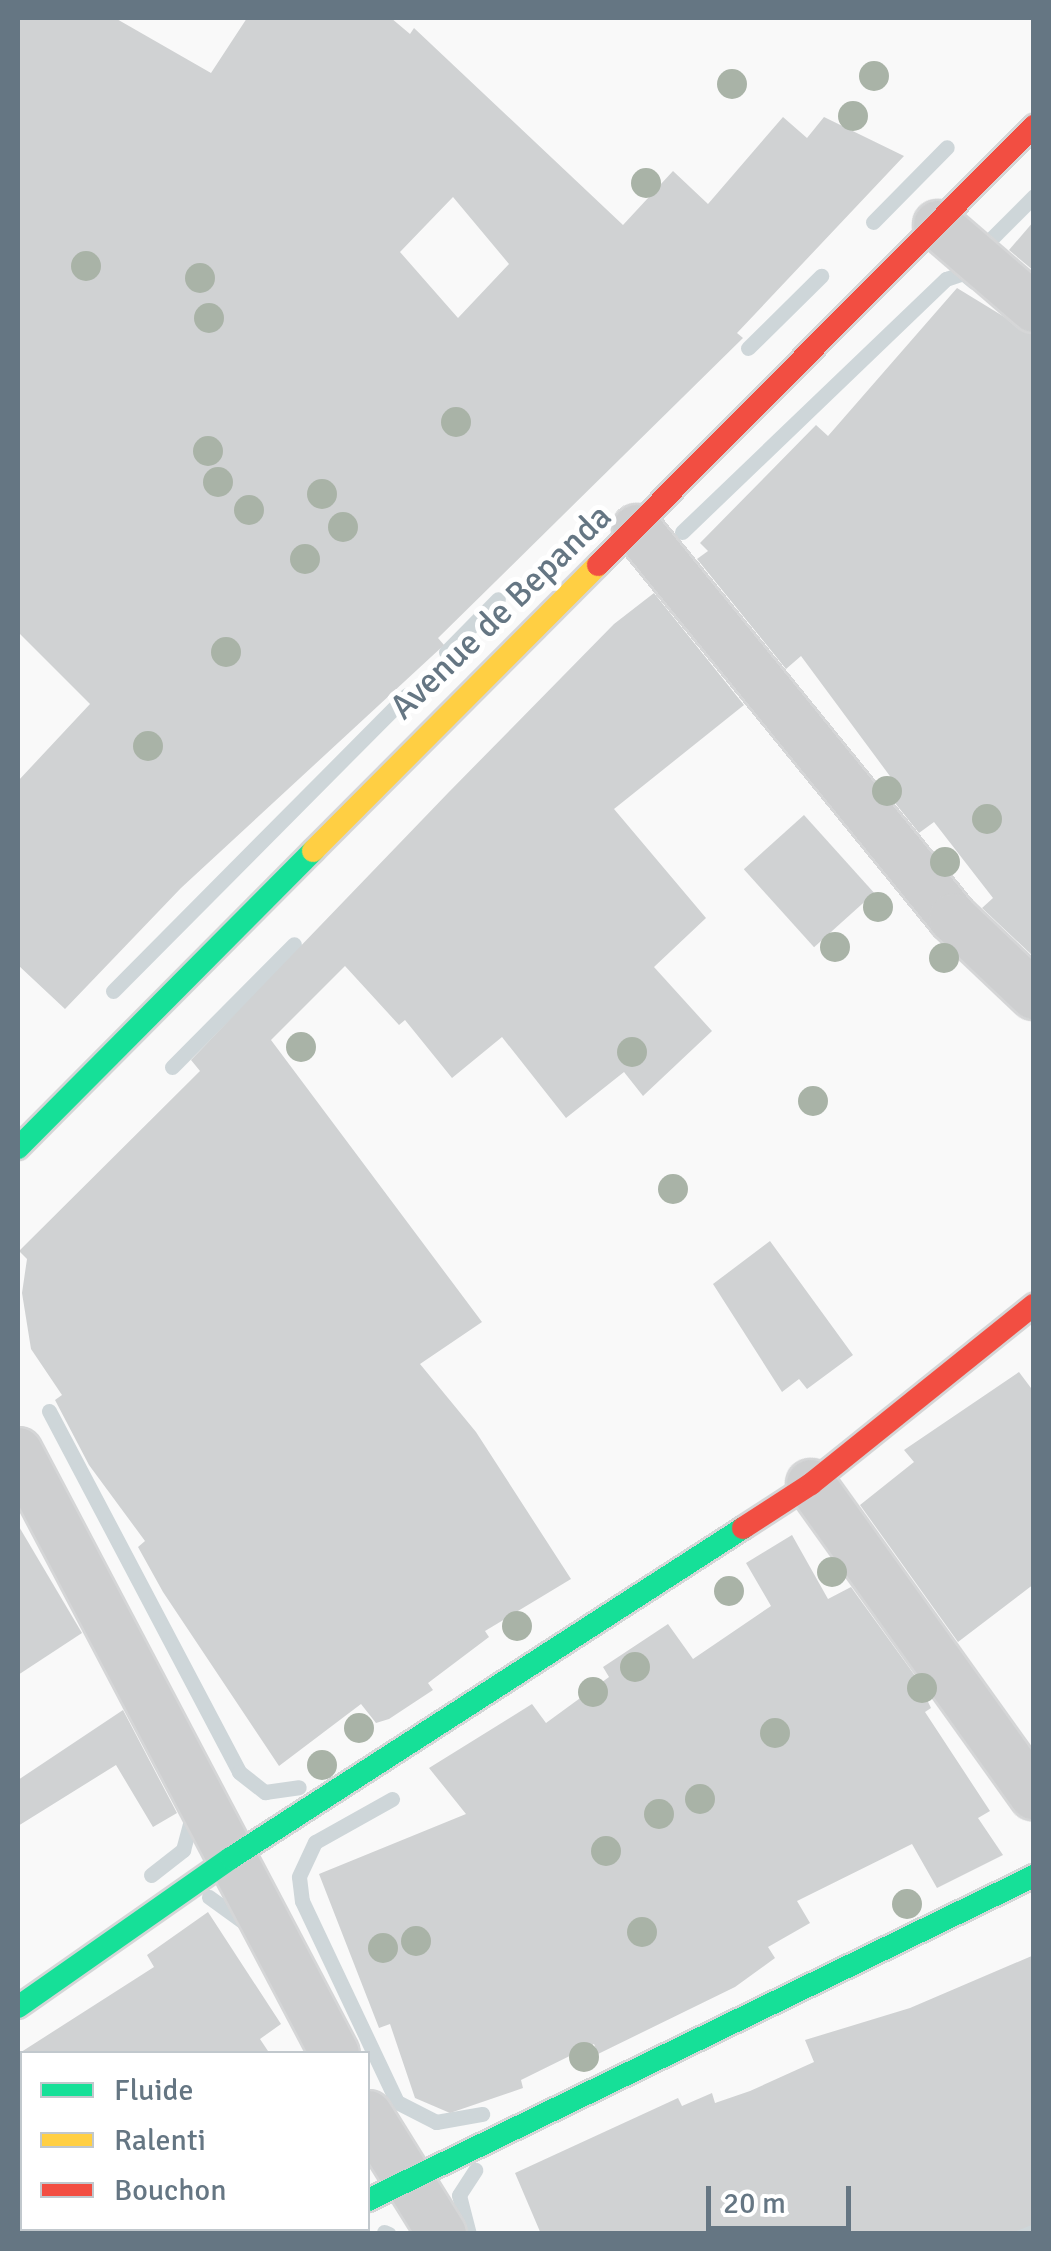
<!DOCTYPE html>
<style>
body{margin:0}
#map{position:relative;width:1051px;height:2251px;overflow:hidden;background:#f9f9f9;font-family:Signika,sans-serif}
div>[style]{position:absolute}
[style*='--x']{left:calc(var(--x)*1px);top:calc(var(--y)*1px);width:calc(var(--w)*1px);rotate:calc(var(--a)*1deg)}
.stream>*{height:15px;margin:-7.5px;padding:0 7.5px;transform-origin:7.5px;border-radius:7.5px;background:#ced6d9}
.building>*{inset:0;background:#d0d2d3;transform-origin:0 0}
.roads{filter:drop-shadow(2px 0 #d5d6d7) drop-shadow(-2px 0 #d5d6d7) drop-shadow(0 2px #d5d6d7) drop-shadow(0 -2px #d5d6d7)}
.street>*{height:48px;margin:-24px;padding:0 24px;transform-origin:24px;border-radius:24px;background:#cecfd0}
.fast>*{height:22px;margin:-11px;padding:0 11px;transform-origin:11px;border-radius:11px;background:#16e098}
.slow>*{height:22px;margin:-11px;padding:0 11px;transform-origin:11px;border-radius:11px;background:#ffcf43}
.jam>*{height:22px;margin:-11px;padding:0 11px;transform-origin:11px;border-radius:11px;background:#f24e42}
.trees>*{width:30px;height:30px;margin:-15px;border-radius:50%;background:#a9b3a7}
span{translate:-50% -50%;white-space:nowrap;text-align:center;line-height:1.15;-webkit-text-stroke:10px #fff;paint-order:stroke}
.street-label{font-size:35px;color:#657683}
.frame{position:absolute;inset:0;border:20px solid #657683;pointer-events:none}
.legend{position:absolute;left:20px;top:2051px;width:350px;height:180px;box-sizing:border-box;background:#fff;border:2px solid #c1c8cd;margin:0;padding:12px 18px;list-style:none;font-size:30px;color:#657683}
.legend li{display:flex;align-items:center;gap:20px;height:50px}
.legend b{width:50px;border:2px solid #c1c8cd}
.scale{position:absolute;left:706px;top:2186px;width:145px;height:45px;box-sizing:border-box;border:5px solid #657683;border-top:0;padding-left:12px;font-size:30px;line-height:35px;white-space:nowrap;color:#657683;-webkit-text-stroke:8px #fff;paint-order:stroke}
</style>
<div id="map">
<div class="stream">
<i style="--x:873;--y:222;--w:105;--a:-45.4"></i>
<i style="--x:989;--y:241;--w:64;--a:-45"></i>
<i style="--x:748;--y:348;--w:103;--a:-44.6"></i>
<i style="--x:682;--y:532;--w:366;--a:-43.8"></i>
<i style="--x:946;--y:279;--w:18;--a:-19"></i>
<i style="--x:963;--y:273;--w:14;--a:39"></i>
<i style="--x:446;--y:652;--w:74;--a:-45.5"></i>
<i style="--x:113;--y:991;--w:417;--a:-45.2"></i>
<i style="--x:172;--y:1067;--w:173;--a:-45.2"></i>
<i style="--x:49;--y:1411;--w:408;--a:62.2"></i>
<i style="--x:239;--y:1772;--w:33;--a:38"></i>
<i style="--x:265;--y:1792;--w:34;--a:-8"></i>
<i style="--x:392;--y:1799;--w:88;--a:150.8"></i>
<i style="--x:315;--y:1842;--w:38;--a:115"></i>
<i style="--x:299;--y:1877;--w:24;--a:83"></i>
<i style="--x:302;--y:1901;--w:222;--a:64.7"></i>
<i style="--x:397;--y:2102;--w:44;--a:27.1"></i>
<i style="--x:436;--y:2122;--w:47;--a:-9.9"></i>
<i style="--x:151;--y:1875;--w:41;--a:-38"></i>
<i style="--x:183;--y:1850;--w:39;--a:-75"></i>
<i style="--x:209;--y:1897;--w:49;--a:35.9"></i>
<i style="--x:384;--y:2232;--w:5;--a:22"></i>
<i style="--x:271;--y:2234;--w:8;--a:-50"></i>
<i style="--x:469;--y:2234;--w:40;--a:-104.4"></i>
<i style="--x:459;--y:2195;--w:30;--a:-57"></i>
<i style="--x:1020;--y:2234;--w:15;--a:-23"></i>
</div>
<div class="building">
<i style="clip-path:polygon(evenodd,18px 18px,115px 18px,211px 73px,247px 18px,391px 18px,410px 34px,414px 28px,623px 225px,673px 171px,708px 204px,783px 117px,807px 138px,824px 117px,904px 156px,737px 333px,743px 338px,438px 638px,444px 645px,181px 888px,65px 1009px,18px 965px,18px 781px,90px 704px,18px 632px,18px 18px,453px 197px,509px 264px,458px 318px,400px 252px,453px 197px)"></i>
<i style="clip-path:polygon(1034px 221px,1034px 271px,1009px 250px)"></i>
<i style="clip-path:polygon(957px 288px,1034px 335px,1034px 957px,982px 908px,993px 898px,934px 822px,919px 833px,895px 803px,889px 795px,898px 787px,801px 656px,786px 669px,697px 559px,708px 551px,700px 543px,816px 425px,828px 436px)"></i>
<i style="clip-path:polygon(654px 593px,744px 705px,614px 809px,706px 918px,654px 967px,712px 1031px,643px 1096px,624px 1072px,566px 1118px,502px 1037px,452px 1078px,405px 1020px,399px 1025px,345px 966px,271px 1040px,482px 1322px,420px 1364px,476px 1432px,571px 1579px,485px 1631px,489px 1637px,428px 1683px,433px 1690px,389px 1719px,376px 1723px,361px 1704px,279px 1766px,163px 1592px,138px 1547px,145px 1541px,89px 1465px,55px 1400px,62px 1395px,31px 1349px,22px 1293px,27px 1259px,19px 1251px,200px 1071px,191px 1060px,448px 793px,614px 624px)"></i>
<i style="left:804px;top:815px;width:105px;height:81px;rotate:48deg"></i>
<i style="clip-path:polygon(770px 1241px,853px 1355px,807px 1389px,799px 1379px,782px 1392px,713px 1284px)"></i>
<i style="clip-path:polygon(1019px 1372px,1034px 1392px,1034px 1584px,958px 1642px,860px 1505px,914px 1462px,904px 1450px)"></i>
<i style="clip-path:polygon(18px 1525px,82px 1633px,18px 1675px)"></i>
<i style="clip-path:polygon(792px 1535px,828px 1599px,851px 1587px,916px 1677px,931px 1708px,925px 1712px,990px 1811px,978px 1818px,1003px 1855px,937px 1888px,912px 1844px,797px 1901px,810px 1923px,768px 1947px,775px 1958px,735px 1987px,598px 2054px,594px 2044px,521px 2080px,523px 2088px,450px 2113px,415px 2098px,390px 2024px,379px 2028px,319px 1874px,466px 1814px,429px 1768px,532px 1704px,546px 1723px,609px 1677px,603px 1667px,668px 1624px,693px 1659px,771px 1606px,746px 1563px)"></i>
<i style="clip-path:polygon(123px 1710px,177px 1813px,153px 1827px,116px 1765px,18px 1826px,18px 1780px)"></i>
<i style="clip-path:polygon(208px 1912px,281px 2024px,260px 2039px,270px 2054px,18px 2054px,154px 1967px,147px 1955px)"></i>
<i style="clip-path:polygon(1034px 1955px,1034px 2224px,1009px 2234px,541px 2234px,515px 2173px,678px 2098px,682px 2106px,712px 2093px,715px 2103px,750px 2091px,814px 2062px,805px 2040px,910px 2008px)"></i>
</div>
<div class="roads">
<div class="street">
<i style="--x:938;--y:225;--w:127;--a:40.8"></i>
<i style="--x:637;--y:529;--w:501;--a:50.91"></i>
<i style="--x:953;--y:918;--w:112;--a:43.5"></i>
<i style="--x:18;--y:1452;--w:680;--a:62.23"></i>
<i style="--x:811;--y:1484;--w:383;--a:54.4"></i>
<i style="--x:368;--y:2115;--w:140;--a:58.1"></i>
<i style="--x:314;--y:2234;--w:10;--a:-37"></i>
</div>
<div class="fast">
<i style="--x:18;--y:1148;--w:419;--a:-45.2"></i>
<i style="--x:18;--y:2007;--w:260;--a:-35"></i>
<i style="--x:231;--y:1858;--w:609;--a:-32.8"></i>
<i style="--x:368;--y:2200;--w:741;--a:-25.94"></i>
</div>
<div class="slow">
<i style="--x:313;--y:851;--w:404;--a:-45.1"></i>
</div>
<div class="jam">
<i style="--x:598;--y:565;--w:619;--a:-45.2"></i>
<i style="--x:743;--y:1528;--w:81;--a:-32.9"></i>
<i style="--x:811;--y:1484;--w:286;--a:-38.8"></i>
</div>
</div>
<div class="trees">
<i style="left:874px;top:76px"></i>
<i style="left:732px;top:84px"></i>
<i style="left:853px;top:116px"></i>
<i style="left:646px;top:183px"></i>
<i style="left:86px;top:266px"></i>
<i style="left:200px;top:278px"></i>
<i style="left:209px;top:318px"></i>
<i style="left:456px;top:422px"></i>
<i style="left:208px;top:451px"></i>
<i style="left:218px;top:482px"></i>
<i style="left:322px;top:494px"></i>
<i style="left:249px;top:510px"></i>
<i style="left:343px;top:527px"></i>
<i style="left:305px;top:559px"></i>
<i style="left:226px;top:652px"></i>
<i style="left:148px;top:746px"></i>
<i style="left:887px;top:791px"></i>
<i style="left:987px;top:819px"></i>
<i style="left:945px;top:862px"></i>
<i style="left:878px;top:907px"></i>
<i style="left:835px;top:947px"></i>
<i style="left:944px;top:958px"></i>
<i style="left:301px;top:1047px"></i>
<i style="left:632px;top:1052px"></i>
<i style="left:813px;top:1101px"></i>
<i style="left:673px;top:1189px"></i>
<i style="left:832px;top:1572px"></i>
<i style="left:729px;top:1591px"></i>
<i style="left:517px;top:1626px"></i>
<i style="left:635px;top:1667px"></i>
<i style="left:922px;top:1688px"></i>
<i style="left:593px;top:1692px"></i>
<i style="left:359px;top:1728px"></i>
<i style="left:775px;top:1733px"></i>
<i style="left:322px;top:1765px"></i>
<i style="left:700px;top:1799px"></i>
<i style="left:659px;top:1814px"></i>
<i style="left:606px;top:1851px"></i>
<i style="left:907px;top:1904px"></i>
<i style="left:642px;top:1932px"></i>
<i style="left:416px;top:1941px"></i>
<i style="left:383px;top:1948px"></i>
<i style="left:584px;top:2057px"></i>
</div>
<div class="street-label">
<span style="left:501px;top:612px;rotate:-44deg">Avenue de Bepanda</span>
</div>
<div class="frame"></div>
<ul class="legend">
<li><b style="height:12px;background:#16e098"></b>Fluide</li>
<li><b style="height:12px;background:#ffcf43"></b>Ralenti</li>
<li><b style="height:12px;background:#f24e42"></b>Bouchon</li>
</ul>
<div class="scale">20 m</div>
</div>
